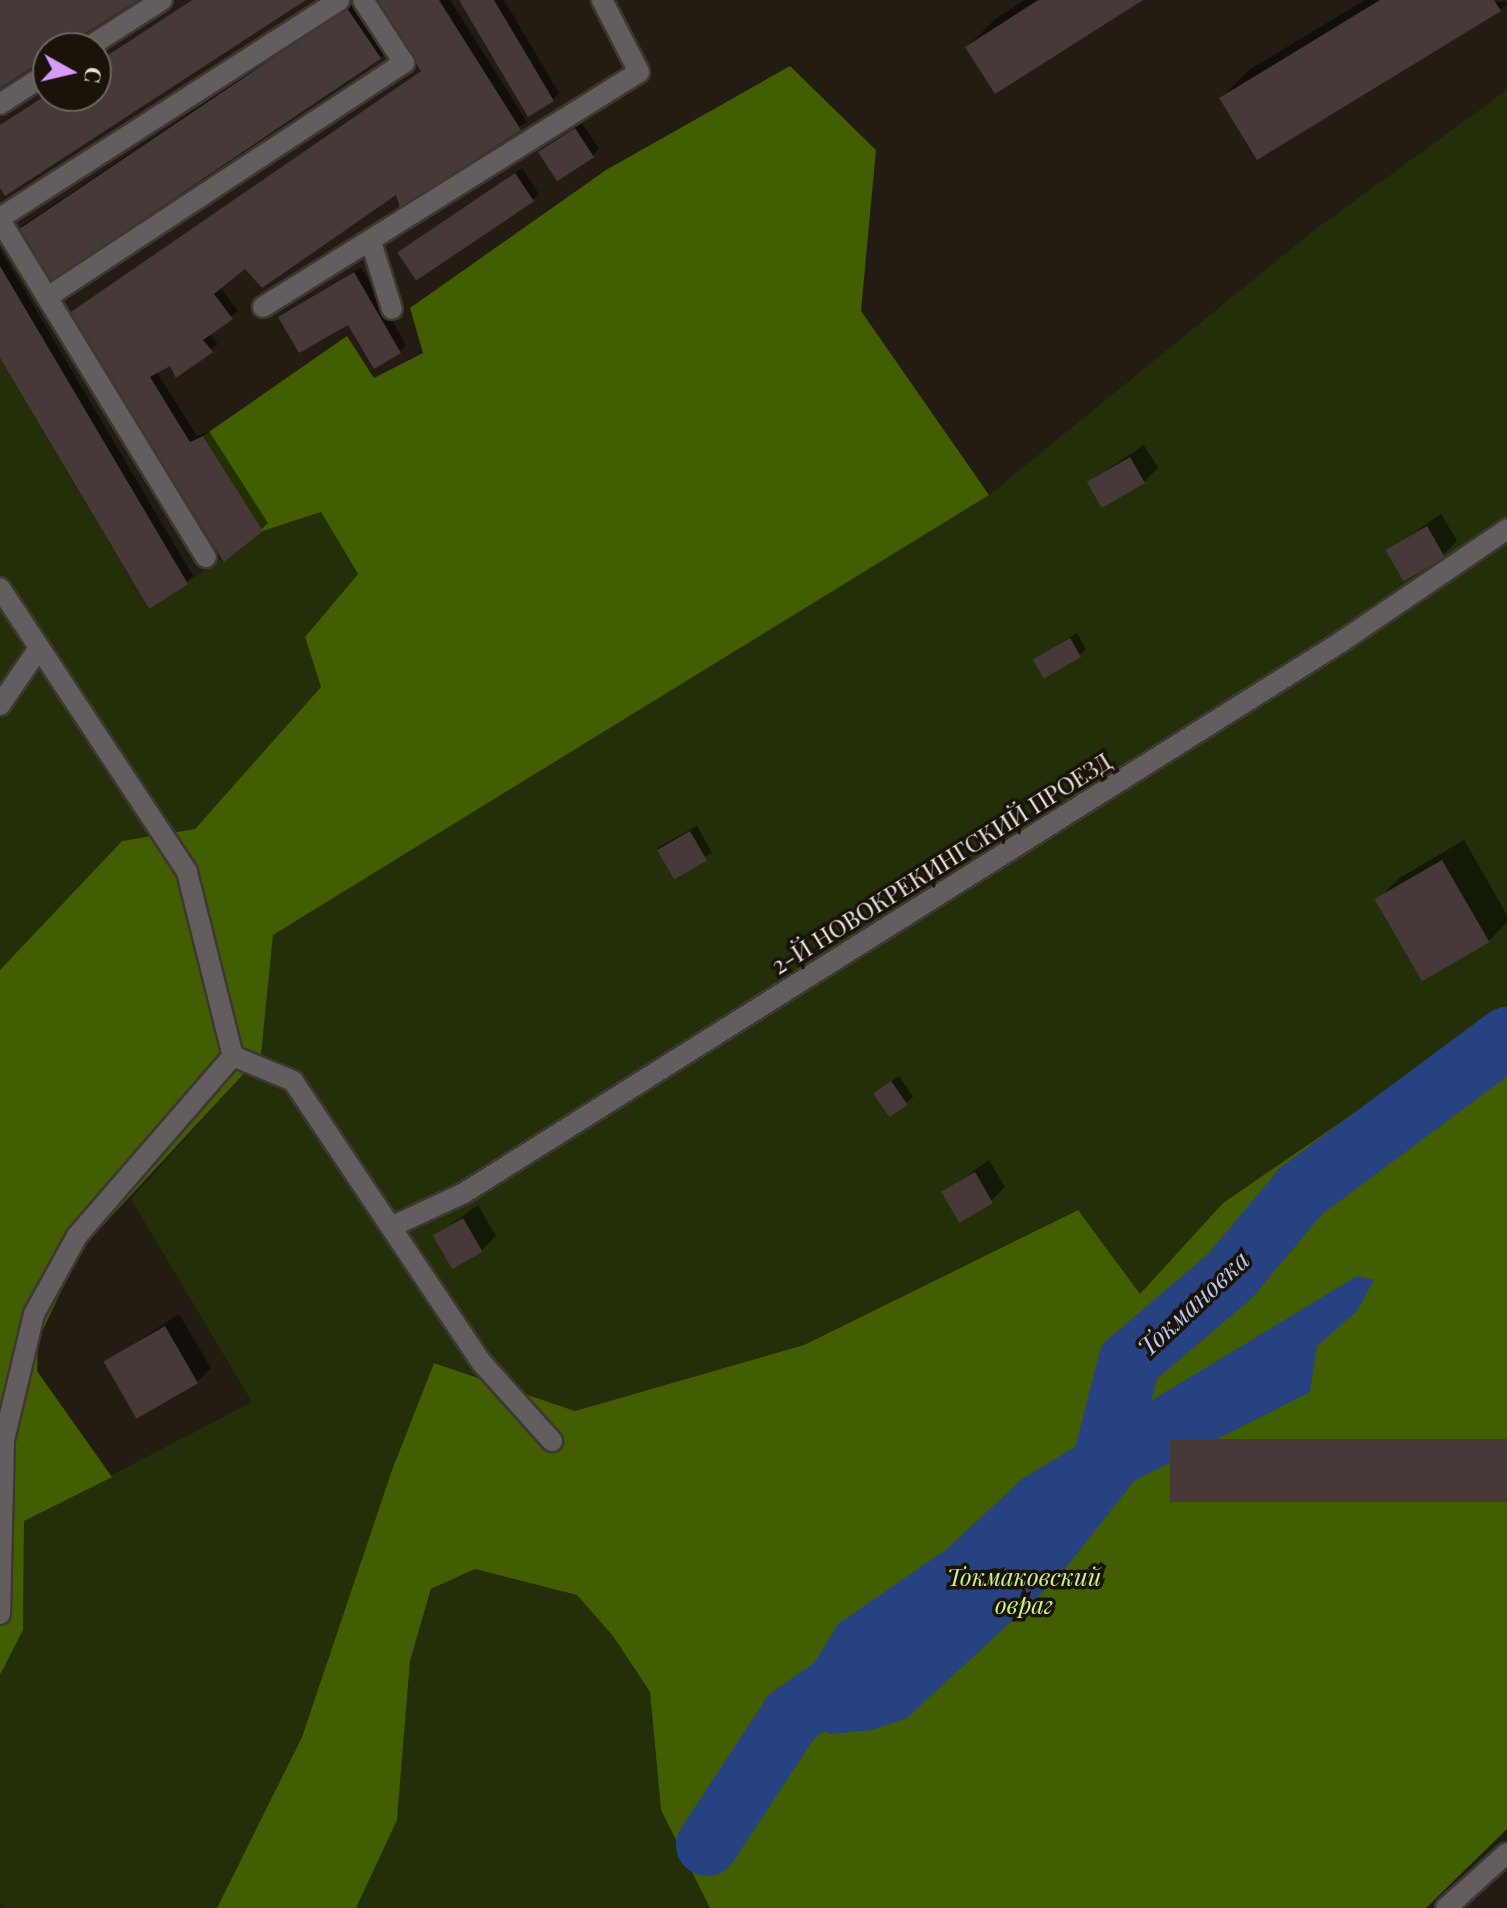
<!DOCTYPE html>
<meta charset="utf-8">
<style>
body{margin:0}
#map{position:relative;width:1507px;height:1908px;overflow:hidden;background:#221c13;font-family:"Playfair Display",serif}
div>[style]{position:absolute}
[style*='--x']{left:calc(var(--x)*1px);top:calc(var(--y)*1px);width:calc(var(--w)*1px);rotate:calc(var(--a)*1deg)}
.green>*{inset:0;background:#222f08}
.forest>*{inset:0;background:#435d01}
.water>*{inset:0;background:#264281}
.shadow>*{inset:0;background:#0007;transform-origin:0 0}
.river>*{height:62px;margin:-31px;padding:0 31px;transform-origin:31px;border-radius:31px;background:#264281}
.building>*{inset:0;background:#463937;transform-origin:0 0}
.roads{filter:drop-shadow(2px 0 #3e382f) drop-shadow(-2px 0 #3e382f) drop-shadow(0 2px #3e382f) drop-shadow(0 -2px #3e382f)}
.service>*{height:20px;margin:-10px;padding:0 10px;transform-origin:10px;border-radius:10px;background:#645d5f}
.minor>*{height:20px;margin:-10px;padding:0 10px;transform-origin:10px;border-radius:10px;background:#645d5f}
span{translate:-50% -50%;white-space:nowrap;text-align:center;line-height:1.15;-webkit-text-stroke:7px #19130a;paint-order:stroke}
.street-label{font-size:24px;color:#e8e3dd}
.park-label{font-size:24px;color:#caf387;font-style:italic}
.water-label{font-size:26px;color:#b7caf0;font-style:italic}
.north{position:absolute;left:32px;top:32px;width:80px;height:80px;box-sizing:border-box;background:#19130a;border:2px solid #6c665e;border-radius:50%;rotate:98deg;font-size:22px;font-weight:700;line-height:32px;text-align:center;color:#e8e3dd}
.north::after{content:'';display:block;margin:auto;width:28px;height:36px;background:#d59cfb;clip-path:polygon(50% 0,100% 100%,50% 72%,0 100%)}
</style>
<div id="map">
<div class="green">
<i style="clip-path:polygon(1507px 90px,1507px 1008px,1223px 1203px,1140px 1295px,1077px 1210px,804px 1345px,575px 1411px,434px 1363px,392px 1470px,302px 1737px,217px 1908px,5px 1908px,0 1903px,0 1675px,23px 1630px,24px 1521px,252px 1402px,131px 1199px,261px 1055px,273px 935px,989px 495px,1312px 232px)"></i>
<i style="clip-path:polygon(0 358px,148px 609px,263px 531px,321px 512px,358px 574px,305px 637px,321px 687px,195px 829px,122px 841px,0 970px)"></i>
<i style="clip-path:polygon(475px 1569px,577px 1595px,613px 1636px,650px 1692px,661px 1810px,710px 1908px,356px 1908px,397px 1819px,410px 1661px,432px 1589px)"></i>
</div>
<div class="forest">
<i style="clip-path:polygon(790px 66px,876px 150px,861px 311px,989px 495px,273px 935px,261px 1055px,81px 1249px,38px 1340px,37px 1371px,112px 1477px,24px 1521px,23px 1630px,0 1675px,0 970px,122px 841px,195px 829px,321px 687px,305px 637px,358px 574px,321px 512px,263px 531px,203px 436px,347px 336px,374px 378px,423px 353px,410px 308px,606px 170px)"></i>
<i style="clip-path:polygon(1507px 1008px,1507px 1829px,1426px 1908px,710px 1908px,661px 1810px,650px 1692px,613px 1636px,577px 1595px,475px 1569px,431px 1589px,410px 1661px,397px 1820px,356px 1908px,217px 1908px,302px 1737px,392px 1470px,434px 1363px,575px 1411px,804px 1345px,1078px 1210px,1140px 1294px,1223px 1203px)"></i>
</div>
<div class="water">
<i style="clip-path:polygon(1357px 1276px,1374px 1280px,1357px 1311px,1317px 1346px,1310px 1392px,1134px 1481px,1057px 1579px,907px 1718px,872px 1730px,831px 1734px,791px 1717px,785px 1697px,808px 1673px,838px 1624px,948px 1548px,1022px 1479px)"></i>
</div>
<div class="shadow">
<i style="clip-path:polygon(192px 0,302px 0,0 184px,0 125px,48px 94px,96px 96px,96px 63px)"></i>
<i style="clip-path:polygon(378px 0,450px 0,527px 122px,401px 205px,397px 192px,245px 267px,220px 287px,238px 311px,209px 334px,218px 344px,177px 375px,171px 363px,156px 371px,197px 436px,209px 431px,268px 523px,262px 529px,70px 315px,422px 70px)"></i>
<i style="clip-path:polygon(461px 0,504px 0,559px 93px,553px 100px)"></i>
<i style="clip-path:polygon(1025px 0,1139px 0,967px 47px,995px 19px)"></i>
<i style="clip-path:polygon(1365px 0,1507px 2px,1500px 10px,1221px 98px,1249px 70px)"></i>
<i style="clip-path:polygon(354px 3px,386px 51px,380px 58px,19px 228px)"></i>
<i style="clip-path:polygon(582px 123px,599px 149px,592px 156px,541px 153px)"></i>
<i style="clip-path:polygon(522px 168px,539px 194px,533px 200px,407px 247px)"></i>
<i style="clip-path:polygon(0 249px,193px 576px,187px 582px,0 354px)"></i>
<i style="clip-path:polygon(361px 267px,406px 345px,400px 352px,349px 322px,280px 317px)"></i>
<i style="clip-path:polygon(1144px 445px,1158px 468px,1144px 482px,1089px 482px)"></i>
<i style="clip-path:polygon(1441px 514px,1457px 541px,1443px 555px,1388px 551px)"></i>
<i style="clip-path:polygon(1077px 633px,1086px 649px,1080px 655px,1036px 659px)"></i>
<i style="left:697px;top:826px;width:31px;height:45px;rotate:61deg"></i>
<i style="clip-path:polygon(1464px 840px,1507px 915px,1507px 922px,1489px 941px,1377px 900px,1398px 879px)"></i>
<i style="clip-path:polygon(899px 1076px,913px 1097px,907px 1103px,882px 1088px)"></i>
<i style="clip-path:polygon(989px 1160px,1005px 1187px,991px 1201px,944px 1192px)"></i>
<i style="clip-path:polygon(478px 1205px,496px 1236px,482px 1250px,435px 1236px)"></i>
<i style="clip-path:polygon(179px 1314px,211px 1368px,197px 1382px,107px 1362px)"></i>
</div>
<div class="river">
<i style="--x:1077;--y:1495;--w:33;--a:-44"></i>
<i style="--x:1101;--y:1472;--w:114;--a:-75.7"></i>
<i style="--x:1129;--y:1362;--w:133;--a:-40.4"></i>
<i style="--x:1230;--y:1276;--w:111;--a:-50.1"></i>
<i style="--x:1301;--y:1191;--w:257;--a:-36.6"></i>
<i style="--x:707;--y:1845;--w:153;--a:-56.7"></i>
<i style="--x:791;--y:1717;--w:85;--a:-35.4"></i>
</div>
<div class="building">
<i style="clip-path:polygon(0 0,138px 0,62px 48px,48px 48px,48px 57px,0 88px)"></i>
<i style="clip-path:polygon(192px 0,306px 0,5px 196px,0 188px,0 125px,48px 94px,96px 96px,96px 63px)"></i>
<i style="clip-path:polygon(376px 0,439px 0,521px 130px,400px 208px,396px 195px,262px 288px,245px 269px,214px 294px,233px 319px,203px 340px,213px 352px,176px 378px,170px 366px,150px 377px,190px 442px,203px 436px,263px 531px,224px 562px,68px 314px,421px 71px)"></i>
<i style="clip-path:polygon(459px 0,494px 0,554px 101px,528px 117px)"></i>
<i style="clip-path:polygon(1038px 0,1143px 0,995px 94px,965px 47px)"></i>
<i style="clip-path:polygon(1380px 0,1494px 0,1501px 11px,1257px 160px,1219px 98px)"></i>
<i style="left:347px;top:8px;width:61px;height:397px;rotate:56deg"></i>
<i style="left:575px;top:128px;width:35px;height:44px;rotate:57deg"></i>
<i style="left:515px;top:173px;width:34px;height:142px;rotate:56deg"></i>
<i style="clip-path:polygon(0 266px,188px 584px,149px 609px,0 358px)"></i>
<i style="clip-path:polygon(354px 272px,401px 353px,374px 369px,348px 325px,299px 353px,278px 317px)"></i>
<i style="left:1130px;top:457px;width:30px;height:50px;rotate:60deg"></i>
<i style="left:1427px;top:526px;width:36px;height:48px;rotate:60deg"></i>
<i style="left:1070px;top:638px;width:22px;height:43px;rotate:60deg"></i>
<i style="left:690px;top:831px;width:34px;height:38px;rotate:60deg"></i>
<i style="left:1442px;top:860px;width:95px;height:78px;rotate:60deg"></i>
<i style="left:891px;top:1081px;width:29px;height:22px;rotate:55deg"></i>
<i style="left:975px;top:1172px;width:36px;height:39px;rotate:60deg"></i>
<i style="left:463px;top:1218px;width:39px;height:35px;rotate:60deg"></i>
<i style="left:165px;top:1326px;width:66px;height:71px;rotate:60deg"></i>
<i style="left:1507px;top:1439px;width:63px;height:337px;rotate:90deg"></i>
</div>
<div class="roads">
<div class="service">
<i style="--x:87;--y:48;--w:89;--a:-32.6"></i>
<i style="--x:0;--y:104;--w:57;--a:-32.9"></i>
<i style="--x:0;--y:218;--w:403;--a:-32.7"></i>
<i style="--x:0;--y:220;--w:395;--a:58.6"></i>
<i style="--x:371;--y:242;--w:70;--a:72.6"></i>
<i style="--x:49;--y:296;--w:425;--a:-33.3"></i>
<i style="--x:404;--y:63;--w:75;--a:-123.1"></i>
<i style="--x:263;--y:307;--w:443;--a:-32"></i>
<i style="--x:639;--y:72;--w:81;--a:-117.2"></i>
<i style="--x:0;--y:1614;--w:174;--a:-88.7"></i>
<i style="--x:4;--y:1440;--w:130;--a:-76.6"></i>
<i style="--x:34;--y:1314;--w:89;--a:-61.1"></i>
<i style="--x:77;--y:1236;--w:238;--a:-49.1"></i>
</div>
<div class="minor">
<i style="--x:0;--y:588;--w:340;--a:56.6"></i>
<i style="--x:187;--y:872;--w:190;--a:76"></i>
<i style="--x:233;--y:1056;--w:65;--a:22.6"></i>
<i style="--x:293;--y:1081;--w:339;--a:56.2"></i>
<i style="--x:482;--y:1363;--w:105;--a:48.1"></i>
<i style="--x:0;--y:705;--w:69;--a:-55.6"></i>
<i style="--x:393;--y:1226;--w:78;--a:-24.9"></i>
<i style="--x:464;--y:1193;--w:1036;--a:-32.14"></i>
<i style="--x:1341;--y:642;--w:201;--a:-34.2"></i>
<i style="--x:1446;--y:1908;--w:82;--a:-42"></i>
</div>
</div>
<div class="street-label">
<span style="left:941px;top:863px;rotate:-32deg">2-Й НОВОКРЕКИНГСКИЙ ПРОЕЗД</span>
</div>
<div class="park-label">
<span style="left:1024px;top:1591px">Токмаковский<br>овраг</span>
</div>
<div class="water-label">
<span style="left:1193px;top:1303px;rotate:-43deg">Токмановка</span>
</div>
<div class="north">С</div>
</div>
